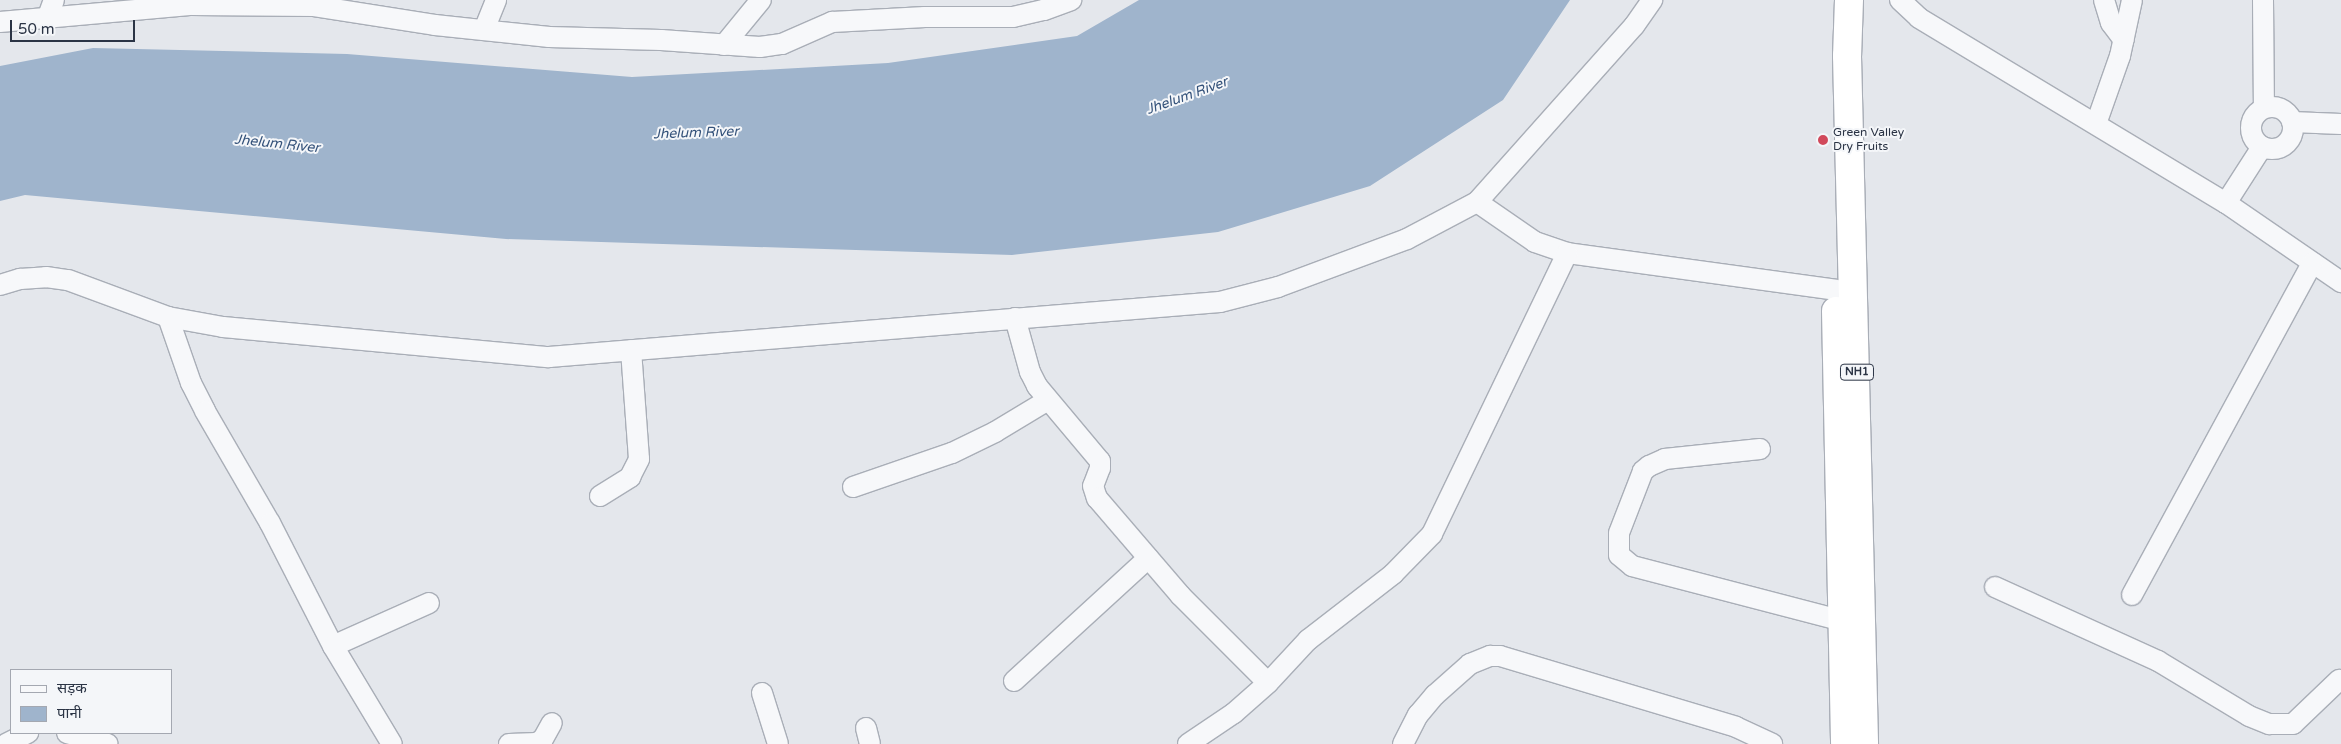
<!DOCTYPE html>
<meta charset="utf-8">
<style>
body{margin:0}
#map{position:relative;width:2341px;height:744px;overflow:hidden;background:#e4e7ec;font-family:"Varela Round","Noto Sans Devanagari",sans-serif}
div>[style]{position:absolute}
[style*='--x']{left:calc(var(--x)*1px);top:calc(var(--y)*1px);width:calc(var(--w)*1px);rotate:calc(var(--a)*1deg)}
.water>*{inset:0;background:#9fb4cc}
.roads{filter:drop-shadow(1px 0 #a9aeb7) drop-shadow(-1px 0 #a9aeb7) drop-shadow(0 1px #a9aeb7) drop-shadow(0 -1px #a9aeb7)}
.minor>*{height:20px;margin:-10px;padding:0 10px;transform-origin:10px;border-radius:10px;background:#f7f8fa}
.minor>.ring{margin:-10px;padding:0;box-sizing:content-box;background:none;border:20px solid #f7f8fa;border-radius:50%}
.highway>*{height:28px;margin:-14px;padding:0 14px;transform-origin:14px;border-radius:14px;background:#fff}
.dots>*{width:14px;height:14px;translate:-50% -50%;box-sizing:border-box;border:2px solid #f4f6f9;border-radius:50%}
span{translate:-50% -50%;white-space:nowrap;text-align:center;line-height:1.15;-webkit-text-stroke:4px #f4f6f9;paint-order:stroke}
.shield-label span{padding:1px 4px;background:#f4f6f9;border:1px solid;border-radius:4px;-webkit-text-stroke-width:0}
.shield-label{font-size:11px;color:#2b3445;font-weight:700}
.poi-label{font-size:12px;color:#2b3445}
.left{translate:0 -50%;text-align:left}
.water-label{font-size:14px;color:#34527a;font-style:italic}
.legend{position:absolute;left:10px;top:669px;width:162px;height:65px;box-sizing:border-box;background:#f4f6f9;border:1px solid #a4a8b1;margin:0;padding:6px 9px;list-style:none;font-size:15px;color:#2b3445}
.legend li{display:flex;align-items:center;gap:10px;height:25px}
.legend b{width:25px;border:1px solid #a4a8b1}
.scale{position:absolute;left:10px;top:20px;width:125px;height:22px;box-sizing:border-box;border:2px solid #2b3445;border-top:0;padding-left:6px;font-size:15px;line-height:18px;white-space:nowrap;color:#2b3445;-webkit-text-stroke:4px #f4f6f9;paint-order:stroke}
</style>
<div id="map">
<div class="water">
<i style="clip-path:polygon(1139px 0,1570px 0,1503px 100px,1370px 186px,1218px 232px,1012px 255px,506px 239px,25px 195px,0 201px,0 66px,93px 48px,347px 54px,632px 77px,888px 63px,1077px 36px)"></i>
</div>
<div class="roads">
<div class="minor">
<i style="--x:1900;--y:0;--w:26;--a:43"></i>
<i style="--x:1919;--y:18;--w:358;--a:31.1"></i>
<i style="--x:2226;--y:203;--w:140;--a:34.5"></i>
<i style="--x:2104;--y:0;--w:24;--a:73"></i>
<i style="--x:2111;--y:23;--w:21;--a:53"></i>
<i style="--x:2263;--y:0;--w:108;--a:89.5"></i>
<i style="--x:47;--y:19;--w:20;--a:-70"></i>
<i style="--x:0;--y:22;--w:193;--a:-5.1"></i>
<i style="--x:192;--y:5;--w:122;--a:0.5"></i>
<i style="--x:314;--y:6;--w:122;--a:8.9"></i>
<i style="--x:435;--y:25;--w:115;--a:6"></i>
<i style="--x:549;--y:37;--w:112;--a:1.5"></i>
<i style="--x:661;--y:40;--w:99;--a:4"></i>
<i style="--x:760;--y:47;--w:22;--a:-8"></i>
<i style="--x:782;--y:44;--w:55;--a:-23.7"></i>
<i style="--x:832;--y:22;--w:93;--a:-3.1"></i>
<i style="--x:925;--y:17;--w:88;--a:0"></i>
<i style="--x:1013;--y:17;--w:32;--a:-13"></i>
<i style="--x:1044;--y:10;--w:29;--a:-20"></i>
<i style="--x:484;--y:30;--w:32;--a:-68"></i>
<i style="--x:724;--y:45;--w:58;--a:-50.6"></i>
<i class="ring" style="left:2251px;top:107px;width:22px;height:22px"></i>
<i style="--x:2292;--y:122;--w:49;--a:2.3"></i>
<i style="--x:2096;--y:124;--w:72;--a:-70.6"></i>
<i style="--x:2120;--y:56;--w:57;--a:-77.9"></i>
<i style="--x:1477;--y:202;--w:70;--a:34.6"></i>
<i style="--x:1535;--y:242;--w:34;--a:19"></i>
<i style="--x:1567;--y:253;--w:272;--a:7.8"></i>
<i style="--x:2226;--y:203;--w:67;--a:-57.3"></i>
<i style="--x:0;--y:285;--w:21;--a:-17"></i>
<i style="--x:20;--y:279;--w:26;--a:-4"></i>
<i style="--x:46;--y:277;--w:22;--a:8"></i>
<i style="--x:68;--y:280;--w:107;--a:20.3"></i>
<i style="--x:168;--y:317;--w:56;--a:10.3"></i>
<i style="--x:223;--y:327;--w:327;--a:5.3"></i>
<i style="--x:549;--y:357;--w:673;--a:-4.69"></i>
<i style="--x:1220;--y:302;--w:60;--a:-14.5"></i>
<i style="--x:1278;--y:287;--w:138;--a:-20.4"></i>
<i style="--x:1407;--y:239;--w:79;--a:-27.9"></i>
<i style="--x:1477;--y:202;--w:236;--a:-48.3"></i>
<i style="--x:1634;--y:26;--w:32;--a:-55"></i>
<i style="--x:168;--y:317;--w:70;--a:70.8"></i>
<i style="--x:191;--y:383;--w:31;--a:63"></i>
<i style="--x:205;--y:411;--w:129;--a:59.9"></i>
<i style="--x:270;--y:523;--w:138;--a:62.9"></i>
<i style="--x:333;--y:646;--w:114;--a:59"></i>
<i style="--x:1015;--y:318;--w:56;--a:74.5"></i>
<i style="--x:1030;--y:372;--w:16;--a:63"></i>
<i style="--x:1037;--y:386;--w:98;--a:50"></i>
<i style="--x:1100;--y:461;--w:7;--a:90"></i>
<i style="--x:1100;--y:468;--w:19;--a:111"></i>
<i style="--x:1093;--y:486;--w:13;--a:72"></i>
<i style="--x:1097;--y:498;--w:128;--a:49.4"></i>
<i style="--x:1180;--y:595;--w:124;--a:45"></i>
<i style="--x:1760;--y:449;--w:96;--a:174"></i>
<i style="--x:1665;--y:459;--w:17;--a:156"></i>
<i style="--x:1649;--y:466;--w:8;--a:140"></i>
<i style="--x:1643;--y:471;--w:66;--a:111.2"></i>
<i style="--x:1619;--y:533;--w:22;--a:90"></i>
<i style="--x:1619;--y:555;--w:17;--a:40"></i>
<i style="--x:1632;--y:566;--w:229;--a:14.6"></i>
<i style="--x:853;--y:487;--w:105;--a:-19"></i>
<i style="--x:952;--y:453;--w:48;--a:-26"></i>
<i style="--x:995;--y:432;--w:62;--a:-31.1"></i>
<i style="--x:600;--y:496;--w:36;--a:-32"></i>
<i style="--x:630;--y:477;--w:20;--a:-63"></i>
<i style="--x:639;--y:459;--w:109;--a:-94.2"></i>
<i style="--x:1995;--y:587;--w:179;--a:24.4"></i>
<i style="--x:2158;--y:661;--w:106;--a:31.1"></i>
<i style="--x:2249;--y:716;--w:22;--a:22"></i>
<i style="--x:2269;--y:724;--w:24;--a:0"></i>
<i style="--x:2293;--y:724;--w:64;--a:-43.7"></i>
<i style="--x:2132;--y:595;--w:378;--a:-61.5"></i>
<i style="--x:333;--y:646;--w:105;--a:-24.1"></i>
<i style="--x:1014;--y:681;--w:182;--a:-42.5"></i>
<i style="--x:762;--y:693;--w:53;--a:72.6"></i>
<i style="--x:866;--y:728;--w:16;--a:76"></i>
<i style="--x:67;--y:733;--w:42;--a:15"></i>
<i style="--x:6;--y:744;--w:25;--a:-27"></i>
<i style="--x:509;--y:744;--w:28;--a:-2"></i>
<i style="--x:537;--y:743;--w:7;--a:-34"></i>
<i style="--x:543;--y:739;--w:18;--a:-61"></i>
<i style="--x:1188;--y:744;--w:55;--a:-34"></i>
<i style="--x:1234;--y:713;--w:45;--a:-41.4"></i>
<i style="--x:1268;--y:683;--w:59;--a:-47.1"></i>
<i style="--x:1308;--y:640;--w:108;--a:-37.8"></i>
<i style="--x:1393;--y:574;--w:56;--a:-45.7"></i>
<i style="--x:1432;--y:534;--w:312;--a:-64.3"></i>
<i style="--x:1403;--y:744;--w:33;--a:-63"></i>
<i style="--x:1418;--y:715;--w:26;--a:-50"></i>
<i style="--x:1435;--y:695;--w:47;--a:-41.5"></i>
<i style="--x:1470;--y:664;--w:22;--a:-22"></i>
<i style="--x:1490;--y:656;--w:10;--a:0"></i>
<i style="--x:1500;--y:656;--w:246;--a:16.7"></i>
<i style="--x:1736;--y:727;--w:40;--a:25"></i>
</div>
<div class="highway">
<i style="--x:1849;--y:0;--w:56;--a:92"></i>
<i style="--x:1847;--y:56;--w:688;--a:88.58"></i>
<i style="--x:1836;--y:311;--w:433;--a:88.8"></i>
</div>
</div>
<div class="dots">
<i style="left:1823px;top:140px;background:#d1495b"></i>
</div>
<div class="shield-label">
<span style="left:1857px;top:372px">NH1</span>
</div>
<div class="poi-label">
<span class="left" style="left:1833px;top:140px">Green Valley<br>Dry Fruits</span>
</div>
<div class="water-label">
<span style="left:1187px;top:96px;rotate:-20deg">Jhelum River</span>
<span style="left:696px;top:133px;rotate:-2deg">Jhelum River</span>
<span style="left:277px;top:144px;rotate:6deg">Jhelum River</span>
</div>
<ul class="legend">
<li><b style="height:6px;background:#f7f8fa"></b>सड़क</li>
<li><b style="height:14px;background:#9fb4cc"></b>पानी</li>
</ul>
<div class="scale">50 m</div>
</div>
